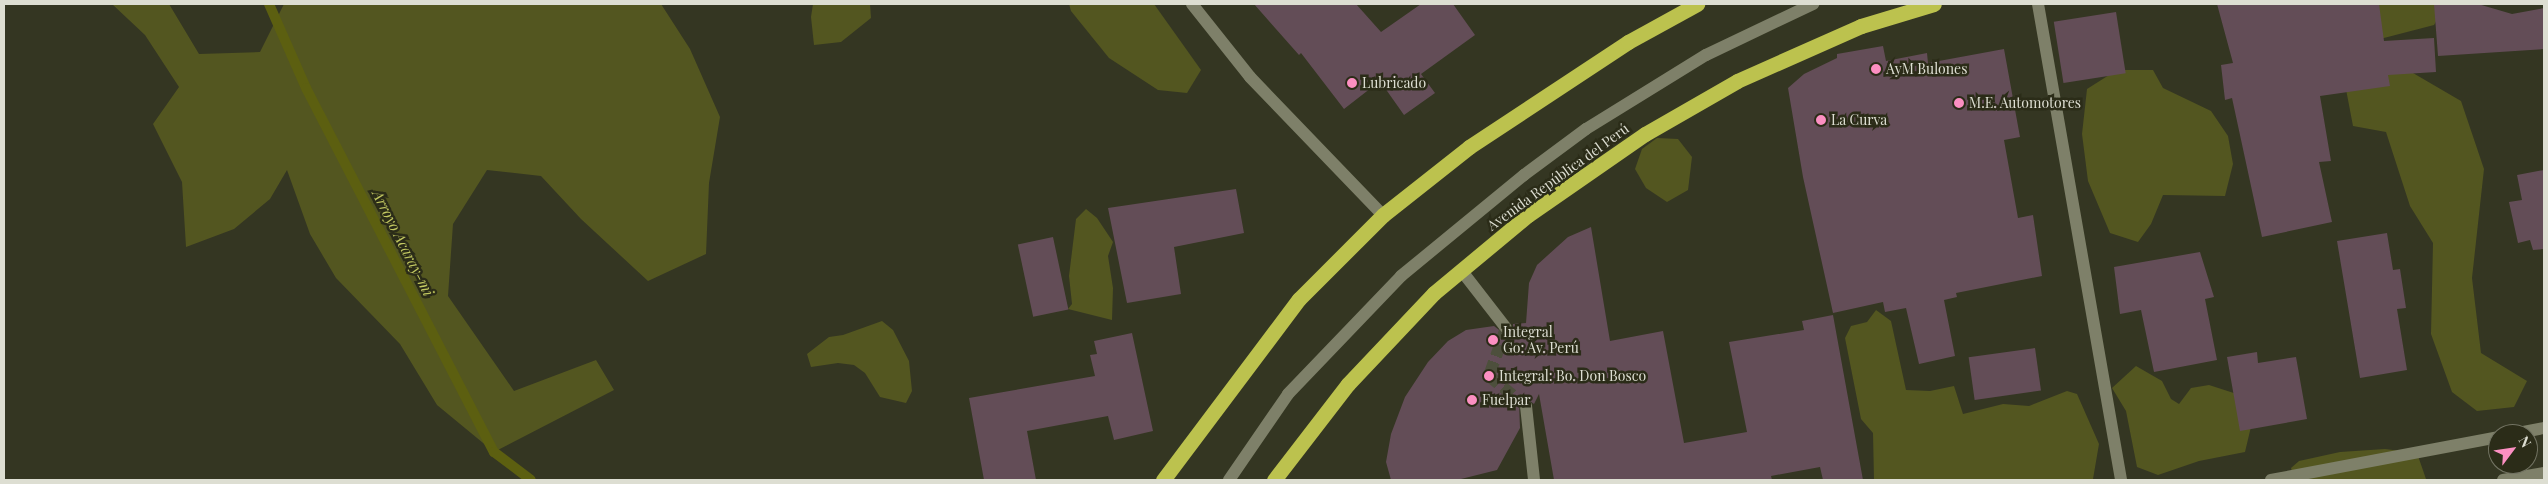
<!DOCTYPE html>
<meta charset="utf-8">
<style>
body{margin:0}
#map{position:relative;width:2548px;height:484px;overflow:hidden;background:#343622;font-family:"Playfair Display",serif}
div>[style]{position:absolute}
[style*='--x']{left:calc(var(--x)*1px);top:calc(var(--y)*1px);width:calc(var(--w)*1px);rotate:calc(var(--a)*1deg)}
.green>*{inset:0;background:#535620}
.stream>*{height:10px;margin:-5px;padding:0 5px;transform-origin:5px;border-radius:5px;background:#5c5f10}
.building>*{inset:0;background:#634d57;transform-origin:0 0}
.minor-tunnel>*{height:12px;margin-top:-6px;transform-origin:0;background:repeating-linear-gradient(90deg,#4d4f3c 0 12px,transparent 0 18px)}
.minor>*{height:12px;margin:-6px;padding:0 6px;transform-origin:6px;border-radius:6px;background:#7e8069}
.highway>*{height:15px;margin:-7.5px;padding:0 7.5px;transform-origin:7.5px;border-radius:7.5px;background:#bcc24e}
.dots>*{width:14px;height:14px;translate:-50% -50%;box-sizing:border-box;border:2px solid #2b2c18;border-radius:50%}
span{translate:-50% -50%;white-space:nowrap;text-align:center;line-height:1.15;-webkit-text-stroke:5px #2b2c18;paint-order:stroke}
.poi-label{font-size:14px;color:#ddded2}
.left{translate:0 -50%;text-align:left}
.street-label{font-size:14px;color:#ddded2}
.water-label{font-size:15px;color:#c2c861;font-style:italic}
.frame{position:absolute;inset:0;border:5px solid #ddded2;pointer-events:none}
.north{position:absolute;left:2488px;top:424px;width:50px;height:50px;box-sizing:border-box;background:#2b2c18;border:1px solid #727362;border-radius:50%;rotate:59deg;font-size:14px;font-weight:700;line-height:20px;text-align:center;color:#ddded2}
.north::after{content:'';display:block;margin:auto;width:18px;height:22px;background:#fc8fc2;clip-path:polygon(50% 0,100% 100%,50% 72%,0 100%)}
</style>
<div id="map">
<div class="green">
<i style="clip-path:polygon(112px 4px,169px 4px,199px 54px,260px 52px,284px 4px,661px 4px,690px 49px,720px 117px,709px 183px,706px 254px,648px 281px,581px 219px,541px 176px,487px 170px,453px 224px,448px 296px,514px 391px,596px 360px,614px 390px,494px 452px,437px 405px,400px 344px,336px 278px,310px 234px,287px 170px,270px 199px,234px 229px,186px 247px,182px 182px,153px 124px,179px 87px,145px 35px)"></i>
<i style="clip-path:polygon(813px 4px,870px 4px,871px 18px,841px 42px,814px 45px,811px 17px)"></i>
<i style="clip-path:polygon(1069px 4px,1154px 4px,1201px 70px,1187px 93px,1158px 90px,1109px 58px,1071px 11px)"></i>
<i style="clip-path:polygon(2356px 4px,2446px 4px,2434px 25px,2380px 39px,2401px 66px,2461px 101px,2484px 169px,2472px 278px,2481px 353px,2527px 381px,2514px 407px,2477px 411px,2452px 392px,2431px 334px,2433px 243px,2410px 206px,2386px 132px,2353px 126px,2345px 84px)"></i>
<i style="clip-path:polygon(2117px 70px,2153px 70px,2163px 88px,2211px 111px,2228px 136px,2233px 164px,2225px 196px,2163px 195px,2151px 224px,2138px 242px,2110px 233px,2088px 181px,2082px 134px,2087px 89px)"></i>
<i style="clip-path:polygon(1657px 138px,1678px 139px,1692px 157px,1688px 190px,1667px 202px,1646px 188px,1635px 169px,1642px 149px)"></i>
<i style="clip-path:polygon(1086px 209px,1097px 218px,1113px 242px,1108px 256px,1113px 288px,1112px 320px,1068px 309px,1072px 304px,1069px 276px,1076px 219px)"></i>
<i style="clip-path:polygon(1876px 310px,1891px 321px,1906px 390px,1930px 391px,1954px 386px,1963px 414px,2003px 404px,2029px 406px,2067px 391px,2077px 394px,2099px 444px,2093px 479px,1874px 480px,1873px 433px,1861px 419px,1845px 338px,1851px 326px,1867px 322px)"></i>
<i style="clip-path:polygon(882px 321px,893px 330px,909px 361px,912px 391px,906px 403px,880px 397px,865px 373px,854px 365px,838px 363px,811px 367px,807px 354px,829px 337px,843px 335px)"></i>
<i style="clip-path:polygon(2136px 366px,2162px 381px,2171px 399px,2179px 404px,2191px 388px,2209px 385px,2243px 396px,2254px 414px,2245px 452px,2199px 461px,2158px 475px,2137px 467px,2126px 411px,2112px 388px)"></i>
<i style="clip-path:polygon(2385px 449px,2417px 453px,2426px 479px,2294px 480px,2291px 468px,2299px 461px,2340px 452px)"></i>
</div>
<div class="stream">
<i style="--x:269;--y:4;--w:92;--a:66.2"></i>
<i style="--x:306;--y:88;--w:410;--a:62.7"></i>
<i style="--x:494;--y:452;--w:46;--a:37.1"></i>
</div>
<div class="building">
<i style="clip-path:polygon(1254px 4px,1356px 4px,1381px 32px,1421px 4px,1453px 4px,1475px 35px,1421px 74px,1435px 93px,1404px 115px,1380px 81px,1344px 109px,1301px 53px,1299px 55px)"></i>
<i style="clip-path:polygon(2217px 4px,2379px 4px,2384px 41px,2434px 38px,2436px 72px,2388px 75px,2390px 86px,2320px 96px,2331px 161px,2319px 162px,2332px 222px,2262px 237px,2232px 98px,2225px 100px,2221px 65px,2233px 63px)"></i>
<i style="clip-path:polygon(2434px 4px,2478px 4px,2512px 14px,2544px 8px,2544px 49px,2438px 56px)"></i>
<i style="left:2116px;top:12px;width:62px;height:63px;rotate:81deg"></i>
<i style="clip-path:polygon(1883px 46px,1886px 61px,1927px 53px,1928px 63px,2004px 49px,2020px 137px,2004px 140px,2018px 218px,2033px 215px,2042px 276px,1956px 293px,1957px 297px,1944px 300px,1955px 356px,1919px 364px,1906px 308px,1885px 312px,1883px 302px,1833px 313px,1803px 177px,1788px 88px,1804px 74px,1837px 58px,1837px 54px)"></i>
<i style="clip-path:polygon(2544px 170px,2544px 249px,2533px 250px,2530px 240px,2518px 243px,2509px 202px,2522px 200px,2517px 175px)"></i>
<i style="clip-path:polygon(1236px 189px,1244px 233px,1174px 247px,1181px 294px,1127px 303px,1108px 208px)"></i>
<i style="clip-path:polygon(1591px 227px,1610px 341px,1663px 331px,1684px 443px,1747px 432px,1729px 342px,1804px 330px,1802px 321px,1833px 315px,1863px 480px,1823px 480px,1820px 467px,1771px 476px,1772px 480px,1554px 480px,1539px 394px,1534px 404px,1526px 398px,1519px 402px,1520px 428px,1497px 470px,1457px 480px,1391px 480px,1386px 462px,1391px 434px,1405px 397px,1428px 362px,1448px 341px,1466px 330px,1494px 326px,1507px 336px,1513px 332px,1513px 324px,1526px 323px,1529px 283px,1537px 265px,1568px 237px)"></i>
<i style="clip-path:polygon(2387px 233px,2393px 270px,2400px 269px,2406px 308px,2397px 309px,2407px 370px,2360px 378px,2337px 241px)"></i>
<i style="left:1053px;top:237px;width:74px;height:36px;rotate:78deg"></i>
<i style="clip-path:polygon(2200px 252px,2214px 297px,2205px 299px,2217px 360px,2154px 372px,2141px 310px,2120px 314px,2114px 267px)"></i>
<i style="clip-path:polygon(1132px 333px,1153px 431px,1114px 440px,1108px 416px,1027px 431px,1036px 480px,984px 480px,969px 398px,1095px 376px,1090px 355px,1097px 354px,1094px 341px)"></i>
<i style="left:2035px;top:348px;width:43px;height:67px;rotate:82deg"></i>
<i style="clip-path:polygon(2257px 352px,2258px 363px,2296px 357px,2307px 419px,2240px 431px,2227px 357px)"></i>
</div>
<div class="minor-tunnel">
<i style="--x:1506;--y:328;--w:51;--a:109.5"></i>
<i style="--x:1489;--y:376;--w:48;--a:39"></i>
</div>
<div class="minor">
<i style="--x:1192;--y:4;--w:93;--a:51.5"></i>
<i style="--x:1250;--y:77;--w:192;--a:46.1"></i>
<i style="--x:2038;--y:4;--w:483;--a:80.1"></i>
<i style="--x:1461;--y:270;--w:73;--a:52.2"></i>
<i style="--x:1526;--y:406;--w:74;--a:83.8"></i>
<i style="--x:2513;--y:434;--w:32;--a:-11"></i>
<i style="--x:1229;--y:480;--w:104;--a:-55.5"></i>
<i style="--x:1288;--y:394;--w:163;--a:-46.2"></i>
<i style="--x:1401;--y:276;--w:159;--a:-39.4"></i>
<i style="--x:1524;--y:175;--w:77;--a:-36.6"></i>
<i style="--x:1586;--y:129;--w:141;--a:-31.7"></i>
<i style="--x:1706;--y:55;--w:119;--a:-25.5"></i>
<i style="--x:2271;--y:480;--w:231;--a:-10.7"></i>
<i style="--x:2503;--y:480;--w:42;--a:-9.7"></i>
</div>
<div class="highway">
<i style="--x:1163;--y:480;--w:226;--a:-53.1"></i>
<i style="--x:1299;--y:299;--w:119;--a:-45"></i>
<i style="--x:1383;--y:215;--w:110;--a:-38.3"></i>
<i style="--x:1469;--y:147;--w:191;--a:-33.4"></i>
<i style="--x:1628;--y:42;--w:79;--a:-28.8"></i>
<i style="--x:1274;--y:480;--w:121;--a:-52.4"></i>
<i style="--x:1348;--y:384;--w:125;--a:-46.6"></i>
<i style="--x:1434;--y:293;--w:122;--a:-39.7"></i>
<i style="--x:1528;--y:215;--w:142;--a:-34.7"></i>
<i style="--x:1645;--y:134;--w:106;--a:-29.9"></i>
<i style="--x:1737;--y:81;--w:136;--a:-23.9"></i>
<i style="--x:1861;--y:26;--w:76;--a:-16.8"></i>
</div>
<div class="dots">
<i style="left:1876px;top:69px;background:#fc8fc2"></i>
<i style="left:1352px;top:83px;background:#fc8fc2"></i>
<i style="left:1959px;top:103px;background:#fc8fc2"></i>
<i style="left:1821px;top:120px;background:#fc8fc2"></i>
<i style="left:1493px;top:340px;background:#fc8fc2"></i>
<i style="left:1489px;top:376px;background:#fc8fc2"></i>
<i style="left:1472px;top:400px;background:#fc8fc2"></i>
</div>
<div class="poi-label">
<span class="left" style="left:1886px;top:69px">AyM Bulones</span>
<span class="left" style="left:1362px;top:83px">Lubricado</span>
<span class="left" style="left:1969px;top:103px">M.E. Automotores</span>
<span class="left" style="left:1831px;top:120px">La Curva</span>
<span class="left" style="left:1503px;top:340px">Integral<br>Go: Av. Perú</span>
<span class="left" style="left:1499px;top:376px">Integral: Bo. Don Bosco</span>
<span class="left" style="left:1482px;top:400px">Fuelpar</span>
</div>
<div class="street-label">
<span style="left:1558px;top:177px;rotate:-36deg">Avenida República del Perú</span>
</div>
<div class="water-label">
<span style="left:403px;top:243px;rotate:63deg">Arroyo Acaray-mi</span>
</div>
<div class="frame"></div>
<div class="north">N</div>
</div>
